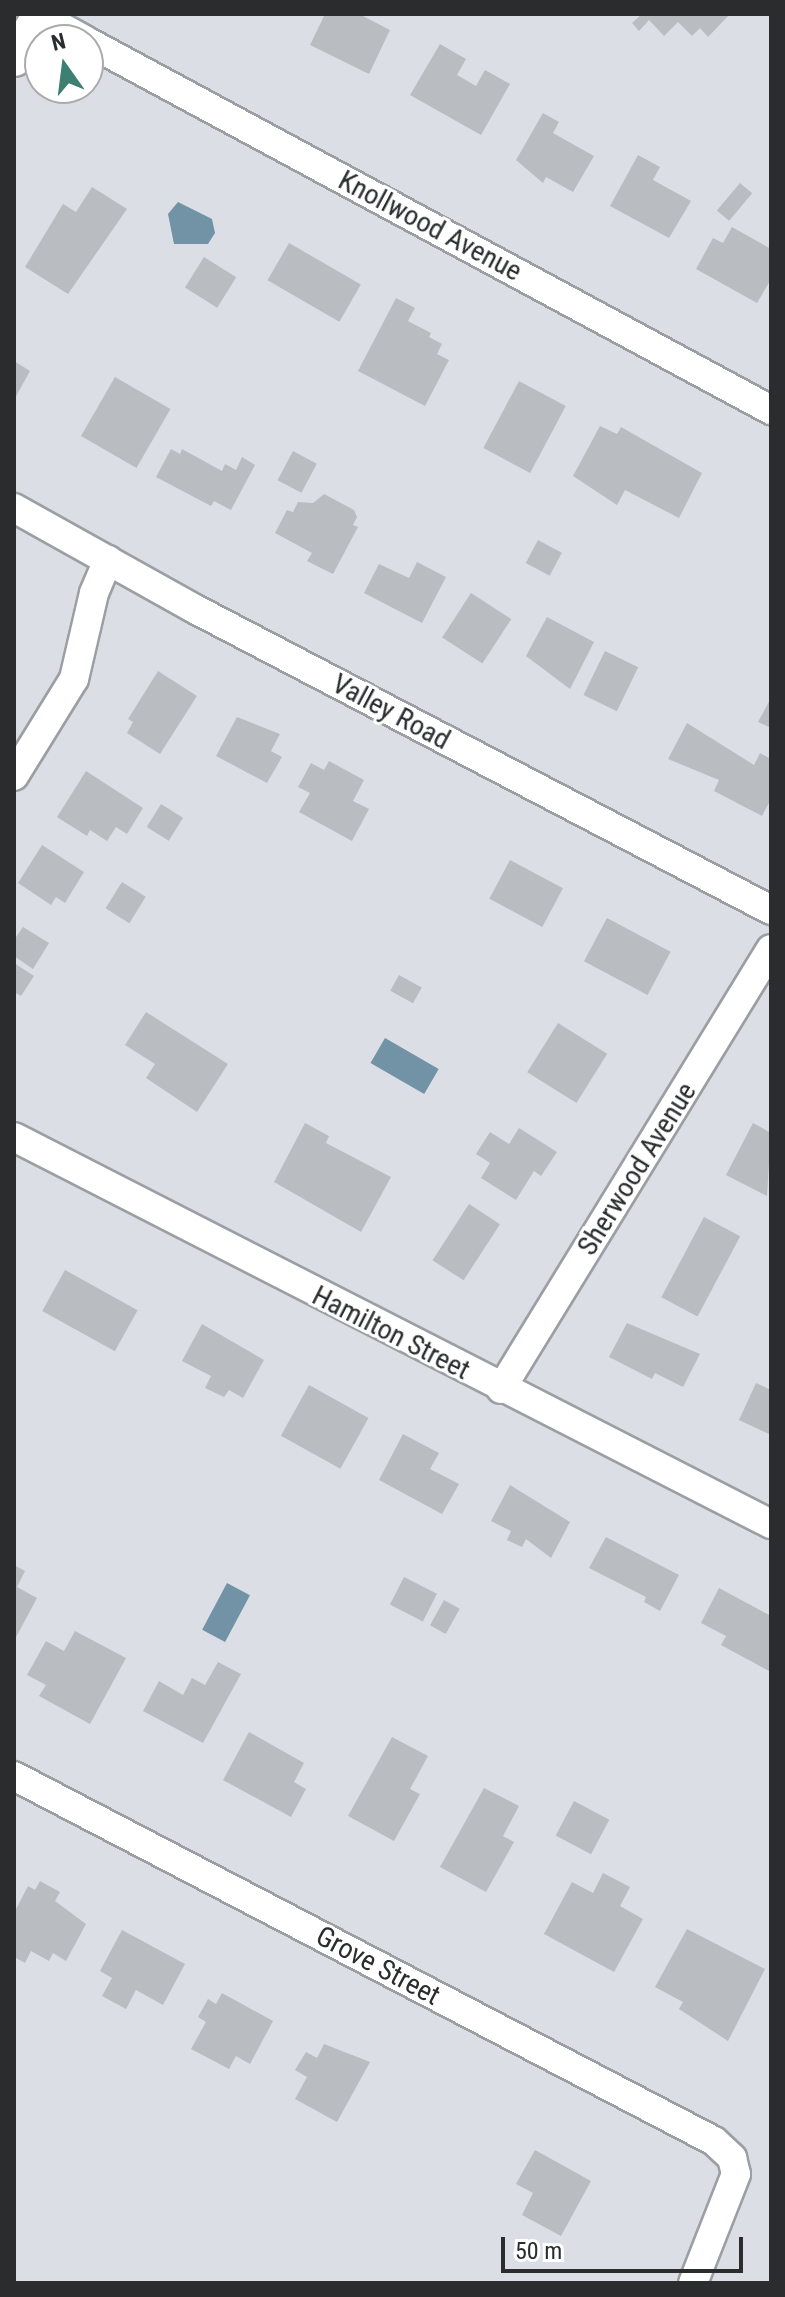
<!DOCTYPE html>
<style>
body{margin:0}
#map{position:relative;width:785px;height:2297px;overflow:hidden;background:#dbdfe5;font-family:"Roboto Condensed",sans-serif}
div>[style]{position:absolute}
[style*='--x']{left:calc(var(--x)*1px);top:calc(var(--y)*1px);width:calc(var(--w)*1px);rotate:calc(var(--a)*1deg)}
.water>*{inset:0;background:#7292a5;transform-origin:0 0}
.building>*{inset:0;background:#b9bdc2;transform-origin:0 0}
.roads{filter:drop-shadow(2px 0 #9b9fa4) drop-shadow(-2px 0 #9b9fa4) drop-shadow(0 2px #9b9fa4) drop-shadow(0 -2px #9b9fa4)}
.minor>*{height:28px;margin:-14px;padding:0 14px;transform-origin:14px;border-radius:14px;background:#fff}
.tertiary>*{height:36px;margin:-18px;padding:0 18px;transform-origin:18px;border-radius:18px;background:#fff}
span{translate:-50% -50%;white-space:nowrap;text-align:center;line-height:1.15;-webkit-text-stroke:6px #fff;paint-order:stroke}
.street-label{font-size:28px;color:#2a2c2e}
.frame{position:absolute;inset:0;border:16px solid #2a2c2e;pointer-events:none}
.north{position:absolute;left:24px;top:24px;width:80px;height:80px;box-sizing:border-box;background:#fff;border:2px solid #aaabab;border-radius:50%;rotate:346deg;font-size:22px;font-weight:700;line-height:32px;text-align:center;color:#2a2c2e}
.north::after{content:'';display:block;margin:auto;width:28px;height:36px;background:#3d8073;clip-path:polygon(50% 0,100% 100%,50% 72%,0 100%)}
.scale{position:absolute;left:501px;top:2237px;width:242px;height:36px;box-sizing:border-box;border:4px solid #2a2c2e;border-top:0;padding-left:10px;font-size:24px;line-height:28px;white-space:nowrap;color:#2a2c2e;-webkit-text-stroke:6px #fff;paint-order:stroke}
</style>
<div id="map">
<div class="water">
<i style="clip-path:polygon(178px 202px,212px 219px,215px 233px,208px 244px,174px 244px,168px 214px)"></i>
<i style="left:385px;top:1038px;width:62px;height:29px;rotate:30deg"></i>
<i style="left:227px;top:1583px;width:26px;height:53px;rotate:28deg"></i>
</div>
<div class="building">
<i style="clip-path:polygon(325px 14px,359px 14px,390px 30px,369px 74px,310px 45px)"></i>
<i style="clip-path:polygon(642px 14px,730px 14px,708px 37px,700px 28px,692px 36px,678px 22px,664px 36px,649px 20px,639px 31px,632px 23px)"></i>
<i style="clip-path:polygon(440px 44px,466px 59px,457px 75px,476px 86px,485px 70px,510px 84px,481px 135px,410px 95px)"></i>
<i style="clip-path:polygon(543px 113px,559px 122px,553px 133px,594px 156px,573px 192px,546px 177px,543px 183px,516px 160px)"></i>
<i style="clip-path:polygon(638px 155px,660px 167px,653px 180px,691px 201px,669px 238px,610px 206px)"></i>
<i style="left:740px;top:183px;width:16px;height:36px;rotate:40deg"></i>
<i style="clip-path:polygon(92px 187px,127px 209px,68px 294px,25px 267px,63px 204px,76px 212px)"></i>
<i style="clip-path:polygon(732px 227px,771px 249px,771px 279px,757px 303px,696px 269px,713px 238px,723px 243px)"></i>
<i style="left:289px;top:243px;width:83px;height:43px;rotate:30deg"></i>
<i style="left:204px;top:257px;width:38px;height:36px;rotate:32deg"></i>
<i style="clip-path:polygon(396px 298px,415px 308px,408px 321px,431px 333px,429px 337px,442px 344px,437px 354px,449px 360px,425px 406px,358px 371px)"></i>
<i style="clip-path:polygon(14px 361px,30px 371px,14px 400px)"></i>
<i style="left:115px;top:377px;width:64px;height:68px;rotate:30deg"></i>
<i style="left:519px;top:381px;width:53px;height:76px;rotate:28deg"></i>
<i style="clip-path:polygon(600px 426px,617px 434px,621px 427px,702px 473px,679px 518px,625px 490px,617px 505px,573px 476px)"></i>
<i style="clip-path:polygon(171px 449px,180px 454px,182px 449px,222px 471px,225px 464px,236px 470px,242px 457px,255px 465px,231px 510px,214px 501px,211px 506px,156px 477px)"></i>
<i style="left:293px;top:451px;width:27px;height:33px;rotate:28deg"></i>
<i style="clip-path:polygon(324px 494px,354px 510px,357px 517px,353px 525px,358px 527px,333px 574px,307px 561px,312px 553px,275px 533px,287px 510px,293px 512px,298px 502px,313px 503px)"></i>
<i style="left:538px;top:540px;width:27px;height:26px;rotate:28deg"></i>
<i style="clip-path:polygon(417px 562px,446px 577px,422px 623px,364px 593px,379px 564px,409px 578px)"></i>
<i style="left:471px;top:593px;width:48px;height:53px;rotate:33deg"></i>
<i style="clip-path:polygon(547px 617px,594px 642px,570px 689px,526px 656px)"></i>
<i style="left:605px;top:651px;width:37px;height:49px;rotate:26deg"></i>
<i style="clip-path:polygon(158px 671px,197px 696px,160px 754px,127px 733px,133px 722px,128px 719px)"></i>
<i style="clip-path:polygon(771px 698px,771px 728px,758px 722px)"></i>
<i style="clip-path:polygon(237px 717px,280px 734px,271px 751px,282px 757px,267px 783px,216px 756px)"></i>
<i style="clip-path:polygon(687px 723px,754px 765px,760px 753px,771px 759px,771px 799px,762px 816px,714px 791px,719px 780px,668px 759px)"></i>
<i style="clip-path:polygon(329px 761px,364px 780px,353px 801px,369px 809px,352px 841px,299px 812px,310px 793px,298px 787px,311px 763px,324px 770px)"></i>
<i style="clip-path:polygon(86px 771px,143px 808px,127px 834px,116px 827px,107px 841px,90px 830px,87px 836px,57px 817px)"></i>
<i style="left:161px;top:804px;width:26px;height:27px;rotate:32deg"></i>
<i style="clip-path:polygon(42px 845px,84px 872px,65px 903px,56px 897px,51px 905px,18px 883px)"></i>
<i style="left:510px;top:860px;width:60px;height:44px;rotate:28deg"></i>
<i style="left:122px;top:882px;width:28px;height:31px;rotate:32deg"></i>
<i style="left:607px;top:918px;width:72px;height:49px;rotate:28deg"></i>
<i style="clip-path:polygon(23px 927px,49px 943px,33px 969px,14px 956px,14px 940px)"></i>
<i style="clip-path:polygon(14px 963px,34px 976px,21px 996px,14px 992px)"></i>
<i style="left:399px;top:975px;width:26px;height:18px;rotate:29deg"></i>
<i style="clip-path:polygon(146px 1012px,228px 1064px,197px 1112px,146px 1078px,155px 1064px,125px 1045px)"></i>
<i style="left:558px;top:1023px;width:58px;height:58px;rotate:32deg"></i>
<i style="clip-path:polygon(305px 1123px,329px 1136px,326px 1143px,391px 1177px,361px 1232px,274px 1182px)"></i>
<i style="clip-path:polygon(753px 1123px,771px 1133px,767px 1196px,726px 1175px)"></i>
<i style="clip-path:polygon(519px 1128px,557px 1152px,541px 1176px,534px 1171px,516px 1200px,481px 1178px,490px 1163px,476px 1154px,490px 1132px,509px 1144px)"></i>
<i style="left:469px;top:1204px;width:37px;height:67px;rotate:33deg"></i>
<i style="left:704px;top:1217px;width:41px;height:91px;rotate:28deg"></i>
<i style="left:65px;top:1270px;width:83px;height:47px;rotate:29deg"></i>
<i style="clip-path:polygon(627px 1323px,700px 1354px,683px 1387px,655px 1373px,652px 1379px,609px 1357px)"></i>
<i style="clip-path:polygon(202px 1324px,264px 1360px,243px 1398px,229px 1390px,224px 1397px,205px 1388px,211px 1376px,182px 1361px)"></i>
<i style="clip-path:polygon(756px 1383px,771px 1390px,771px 1435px,739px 1420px)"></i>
<i style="left:309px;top:1385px;width:68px;height:58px;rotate:29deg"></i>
<i style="clip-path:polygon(403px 1434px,439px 1453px,430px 1469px,459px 1484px,442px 1514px,379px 1480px)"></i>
<i style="clip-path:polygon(510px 1485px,570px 1522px,551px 1558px,526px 1539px,522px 1547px,507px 1540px,511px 1531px,491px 1521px)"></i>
<i style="clip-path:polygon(606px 1537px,679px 1575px,660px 1611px,644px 1602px,646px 1597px,589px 1568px)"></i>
<i style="clip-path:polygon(14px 1565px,25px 1571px,17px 1587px,37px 1598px,14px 1641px)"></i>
<i style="left:404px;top:1577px;width:37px;height:31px;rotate:27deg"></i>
<i style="clip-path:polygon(719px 1588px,771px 1616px,769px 1671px,721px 1645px,726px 1636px,701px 1623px)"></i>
<i style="left:444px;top:1600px;width:18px;height:29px;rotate:29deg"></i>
<i style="clip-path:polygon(75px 1631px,126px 1658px,90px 1724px,39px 1696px,46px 1685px,27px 1675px,46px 1641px,64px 1651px)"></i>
<i style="clip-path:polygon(218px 1662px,241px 1674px,203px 1743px,143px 1711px,159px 1681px,183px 1695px,192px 1678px,205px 1685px)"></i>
<i style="clip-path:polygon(249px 1732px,304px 1763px,294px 1782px,306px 1789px,291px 1817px,223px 1780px)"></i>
<i style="clip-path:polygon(392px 1737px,428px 1756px,410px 1789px,420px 1794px,394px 1841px,348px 1816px)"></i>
<i style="clip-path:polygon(484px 1788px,519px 1806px,503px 1836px,514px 1842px,486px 1892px,440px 1867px)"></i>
<i style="left:574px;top:1801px;width:40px;height:39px;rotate:28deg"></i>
<i style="clip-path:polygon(603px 1873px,630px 1887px,620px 1906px,643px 1919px,614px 1972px,544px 1934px,572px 1882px,593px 1893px)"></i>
<i style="clip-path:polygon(40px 1881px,60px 1892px,55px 1901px,86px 1924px,66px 1961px,53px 1953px,49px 1961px,31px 1951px,25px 1963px,14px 1957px,14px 1913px,28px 1886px,35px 1890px)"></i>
<i style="clip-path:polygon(687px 1929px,765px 1969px,728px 2041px,679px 2009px,683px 2002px,655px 1987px)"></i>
<i style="clip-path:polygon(122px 1930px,185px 1964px,163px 2005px,136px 1990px,126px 2009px,102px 1996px,112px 1978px,100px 1971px)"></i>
<i style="clip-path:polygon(222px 1993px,273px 2021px,250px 2064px,236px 2056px,229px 2069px,191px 2049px,206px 2022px,198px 2017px,208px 1999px,216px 2004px)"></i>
<i style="clip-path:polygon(324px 2044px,370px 2062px,337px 2122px,295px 2099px,307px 2077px,295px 2070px,306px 2052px,317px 2058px)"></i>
<i style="clip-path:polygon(535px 2150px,591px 2181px,561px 2236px,522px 2215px,533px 2193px,516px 2184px)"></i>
</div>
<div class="roads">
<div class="minor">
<i style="--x:41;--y:16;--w:50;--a:28.6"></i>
<i style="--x:88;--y:42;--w:776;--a:28.32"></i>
<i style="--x:14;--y:508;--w:205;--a:29.2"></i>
<i style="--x:193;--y:608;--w:652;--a:27.59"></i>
<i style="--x:14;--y:776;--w:114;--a:-58.3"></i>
<i style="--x:74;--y:679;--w:88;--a:-76.9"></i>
<i style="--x:94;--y:593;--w:36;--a:-67"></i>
<i style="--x:14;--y:1137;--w:850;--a:27.08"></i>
<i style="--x:501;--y:1389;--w:516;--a:-58.47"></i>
<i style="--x:14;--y:1776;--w:789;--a:27.54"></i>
<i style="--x:714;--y:2141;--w:25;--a:43"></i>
<i style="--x:732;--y:2158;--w:16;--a:76"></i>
<i style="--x:736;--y:2174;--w:117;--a:111.5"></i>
</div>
<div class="tertiary">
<i style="--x:14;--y:58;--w:52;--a:-57.5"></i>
</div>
</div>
<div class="street-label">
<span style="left:430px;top:226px;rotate:28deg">Knollwood Avenue</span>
<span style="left:391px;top:712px;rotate:28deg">Valley Road</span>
<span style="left:637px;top:1169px;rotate:-58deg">Sherwood Avenue</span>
<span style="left:391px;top:1333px;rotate:27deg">Hamilton Street</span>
<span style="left:378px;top:1966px;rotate:28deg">Grove Street</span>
</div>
<div class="frame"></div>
<div class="north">N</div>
<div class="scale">50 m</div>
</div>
